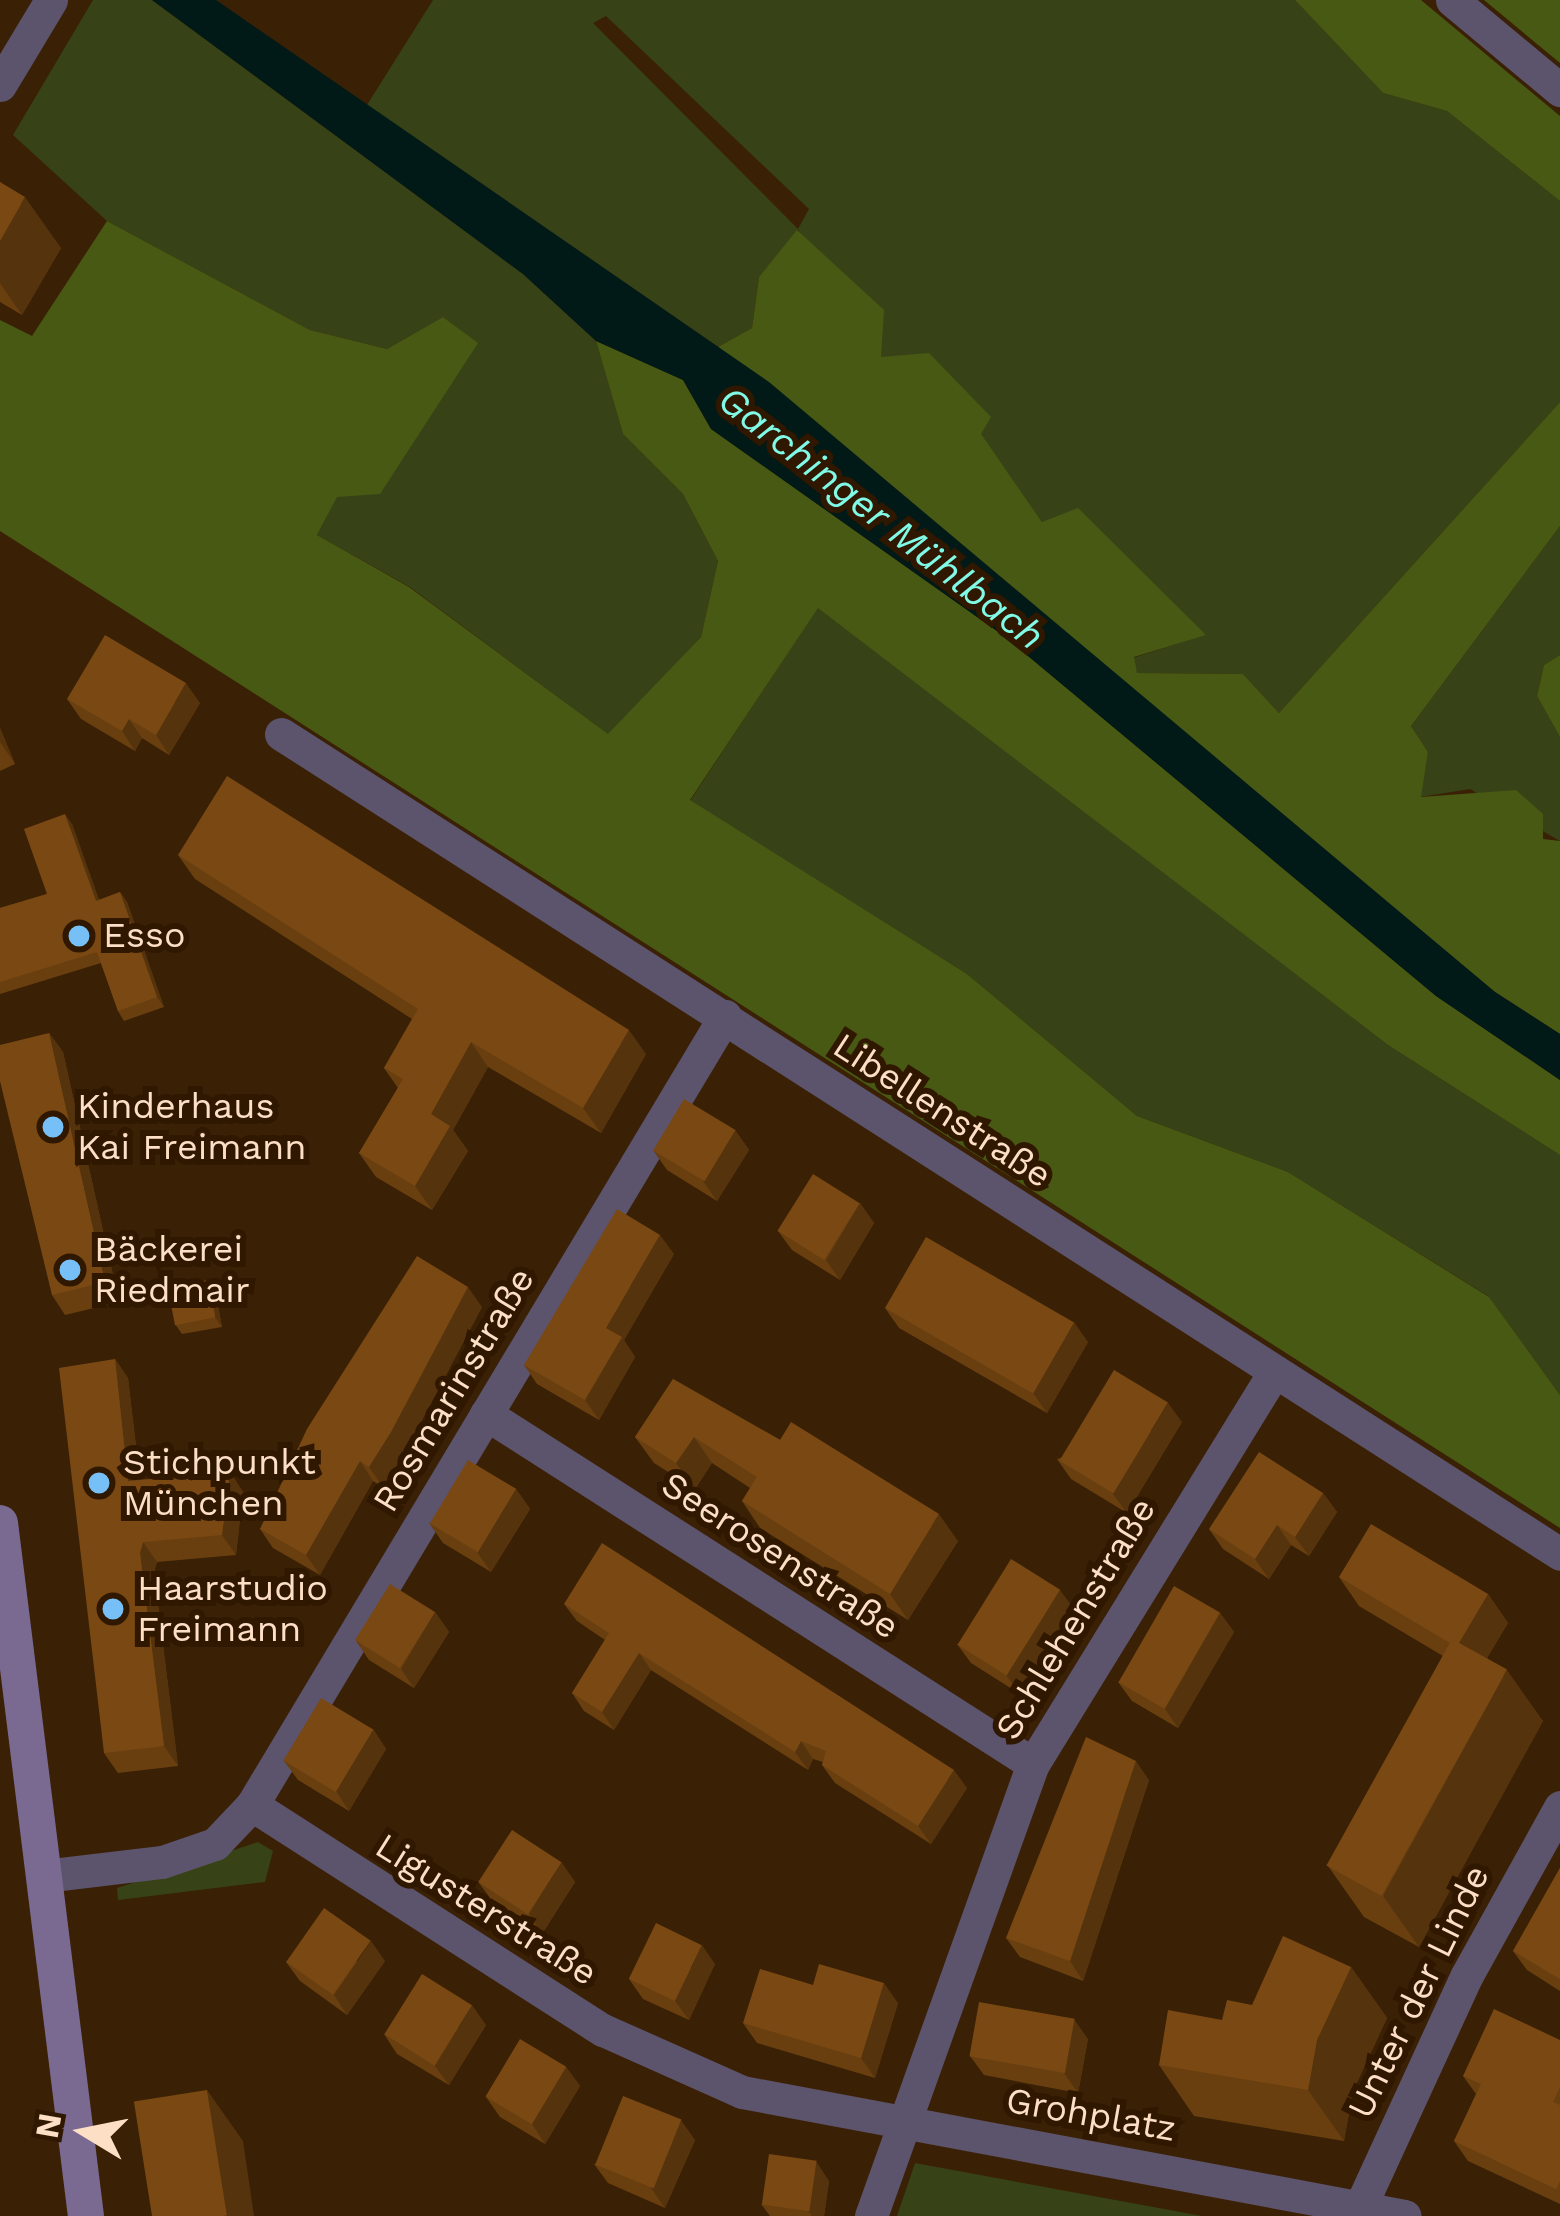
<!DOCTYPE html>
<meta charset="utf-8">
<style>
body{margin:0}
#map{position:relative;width:1560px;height:2216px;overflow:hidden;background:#3a2005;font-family:"Work Sans",sans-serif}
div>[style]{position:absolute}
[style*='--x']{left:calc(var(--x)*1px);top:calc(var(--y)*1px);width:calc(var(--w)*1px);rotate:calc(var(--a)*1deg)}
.green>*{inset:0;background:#374317}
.forest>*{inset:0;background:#485913}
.water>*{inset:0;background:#021a17}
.minor>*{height:33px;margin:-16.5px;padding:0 16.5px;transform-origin:16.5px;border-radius:16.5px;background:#5c536c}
.secondary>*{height:36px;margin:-18px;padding:0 18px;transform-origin:18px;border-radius:18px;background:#7a6a92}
.wall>*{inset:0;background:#693f10}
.shaded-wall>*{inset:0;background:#55330d}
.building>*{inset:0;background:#7a4913;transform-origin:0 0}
.dots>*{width:33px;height:33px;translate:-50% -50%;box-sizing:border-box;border:6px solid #301700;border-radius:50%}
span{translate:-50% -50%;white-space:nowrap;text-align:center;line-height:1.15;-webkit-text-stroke:12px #301700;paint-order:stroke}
.poi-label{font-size:36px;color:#fddfc6}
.left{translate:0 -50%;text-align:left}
.street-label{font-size:36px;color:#fddfc6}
.water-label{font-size:39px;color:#80f9e6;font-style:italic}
.north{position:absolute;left:24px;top:2072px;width:120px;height:120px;-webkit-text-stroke:9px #301700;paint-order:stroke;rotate:280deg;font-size:33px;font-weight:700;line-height:48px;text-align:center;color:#fddfc6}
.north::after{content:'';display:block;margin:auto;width:42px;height:54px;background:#fddfc6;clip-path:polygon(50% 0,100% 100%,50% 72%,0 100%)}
</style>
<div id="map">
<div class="green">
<i style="clip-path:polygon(93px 0,152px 0,523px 274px,596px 341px,623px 434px,683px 494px,718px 561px,701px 637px,609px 735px,410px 587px,317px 535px,337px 496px,425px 418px,477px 343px,443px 317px,387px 349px,310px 330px,107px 221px,13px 135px)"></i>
<i style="clip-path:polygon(evenodd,433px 0,1295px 0,1383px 93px,1447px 111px,1560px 201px,1560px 402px,1279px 713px,1243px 674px,1137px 673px,1133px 658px,1204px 635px,1042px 522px,980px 434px,881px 358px,798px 230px,759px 277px,752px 328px,718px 347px,367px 105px,433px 0,606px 16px,809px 209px,798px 229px,593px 23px,606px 16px)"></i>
<i style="clip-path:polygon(1560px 526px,1560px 655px,1544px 665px,1537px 696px,1560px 737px,1560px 841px,1470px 789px,1420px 797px,1428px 752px,1411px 726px)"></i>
<i style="clip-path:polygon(818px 607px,1388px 1045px,1560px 1155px,1560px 1395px,1488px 1296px,1288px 1172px,1137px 1116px,967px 974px,690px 801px)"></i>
<i style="clip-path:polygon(258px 1842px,273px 1851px,265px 1882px,118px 1900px,117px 1888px)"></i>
<i style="clip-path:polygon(915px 2163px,1202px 2216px,897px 2216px)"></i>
</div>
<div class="forest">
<i style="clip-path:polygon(1295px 0,1421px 0,1560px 116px,1560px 201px,1447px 111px,1383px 93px)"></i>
<i style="clip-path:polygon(1484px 0,1560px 0,1560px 63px)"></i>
<i style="clip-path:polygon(107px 221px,310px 330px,387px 349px,443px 317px,478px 343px,380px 494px,337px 497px,317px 535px,409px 587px,608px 734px,701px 637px,718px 561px,683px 494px,623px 434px,596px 341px,683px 380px,711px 429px,1004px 636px,1436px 996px,1560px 1080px,1560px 1155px,1388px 1045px,818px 608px,690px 800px,967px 974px,1137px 1116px,1288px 1172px,1489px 1297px,1560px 1395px,1560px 1528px,0 531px,0 320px,32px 336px)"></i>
<i style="clip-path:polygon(797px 230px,884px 310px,881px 357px,929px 353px,991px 417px,981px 434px,1042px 522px,1078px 508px,1206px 635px,1134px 657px,1137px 673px,1243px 674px,1279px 713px,1560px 402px,1560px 526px,1411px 726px,1428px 752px,1421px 797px,1516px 790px,1543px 814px,1543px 839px,1560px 841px,1560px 1034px,1495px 992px,718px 347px,752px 328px,759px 277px)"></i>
<i style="clip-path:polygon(1560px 655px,1560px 737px,1537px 696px,1544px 665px)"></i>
</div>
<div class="water">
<i style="clip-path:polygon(152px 0,216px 0,769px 382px,1495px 992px,1560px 1034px,1560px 1080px,1436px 996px,1004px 636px,711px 429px,683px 380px,596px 341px,523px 274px)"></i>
</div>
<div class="minor">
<i style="--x:1452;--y:0;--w:141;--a:39.8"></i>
<i style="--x:0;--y:85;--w:99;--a:-59"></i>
<i style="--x:281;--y:734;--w:1519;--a:32.66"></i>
<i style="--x:486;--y:1414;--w:649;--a:32.61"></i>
<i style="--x:252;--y:1805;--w:920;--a:-59.06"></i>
<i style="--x:44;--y:1876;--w:119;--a:-6.8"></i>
<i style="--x:162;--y:1862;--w:56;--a:-18.8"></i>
<i style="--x:215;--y:1844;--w:54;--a:-46.5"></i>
<i style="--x:252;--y:1805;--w:417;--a:32.7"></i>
<i style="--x:603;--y:2030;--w:152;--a:24"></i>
<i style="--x:742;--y:2092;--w:674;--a:10.59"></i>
<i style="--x:871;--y:2216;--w:480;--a:-70.3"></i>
<i style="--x:1033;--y:1764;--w:459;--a:-58.4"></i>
<i style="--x:1356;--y:2216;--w:265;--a:-65.3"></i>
<i style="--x:1467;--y:1975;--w:192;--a:-61"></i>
</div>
<div class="secondary">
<i style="--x:0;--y:1523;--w:698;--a:82.93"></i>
</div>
<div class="wall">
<i style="clip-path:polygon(0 182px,61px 248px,22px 315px,0 302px)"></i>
<i style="clip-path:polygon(67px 699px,200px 703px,169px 755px,142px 738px,135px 751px,81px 719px)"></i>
<i style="clip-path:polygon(0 728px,15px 764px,0 771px)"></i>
<i style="clip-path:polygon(72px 824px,99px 900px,120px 892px,127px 902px,164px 1007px,124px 1021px,118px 1011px,101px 963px,0 994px,0 908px,47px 894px)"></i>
<i style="clip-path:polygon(178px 855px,646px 1054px,601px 1133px,488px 1067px,453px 1130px,468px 1151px,432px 1210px,376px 1177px,359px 1153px,398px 1088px,384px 1068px,412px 1019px,195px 879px)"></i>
<i style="clip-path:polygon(49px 1033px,63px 1052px,119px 1302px,65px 1315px,52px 1295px)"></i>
<i style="clip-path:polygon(735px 1130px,749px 1150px,717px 1201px,667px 1170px,653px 1150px)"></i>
<i style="clip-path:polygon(860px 1203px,874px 1223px,840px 1280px,792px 1250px,778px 1231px)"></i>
<i style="clip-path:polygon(674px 1254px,624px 1340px,635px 1357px,599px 1420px,537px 1384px,524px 1365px)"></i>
<i style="clip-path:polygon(215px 1290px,222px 1327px,182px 1334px,175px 1324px)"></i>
<i style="clip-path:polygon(482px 1307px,405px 1452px,383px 1487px,373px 1481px,320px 1575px,273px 1548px,260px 1529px)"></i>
<i style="clip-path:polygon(885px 1308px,1088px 1342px,1047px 1413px,899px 1328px)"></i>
<i style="clip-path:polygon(115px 1359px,128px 1378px,140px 1480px,230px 1472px,243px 1492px,236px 1555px,157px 1562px,154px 1572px,178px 1766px,118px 1773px,104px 1753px)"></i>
<i style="clip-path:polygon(673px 1379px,958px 1541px,908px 1620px,760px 1528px,742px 1501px,750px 1488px,712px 1463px,695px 1489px,654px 1463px,635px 1437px)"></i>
<i style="clip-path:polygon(1182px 1422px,1127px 1513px,1071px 1479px,1057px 1459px)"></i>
<i style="clip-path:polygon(516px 1489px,530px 1509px,491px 1572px,443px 1543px,429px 1523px)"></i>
<i style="clip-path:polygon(1323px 1493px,1337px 1512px,1309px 1556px,1291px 1545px,1269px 1579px,1223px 1549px,1209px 1529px)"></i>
<i style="clip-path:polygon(1339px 1577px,1488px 1594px,1508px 1623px,1487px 1658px,1543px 1721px,1419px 1947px,1364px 1917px,1328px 1866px,1443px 1656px,1359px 1606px)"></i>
<i style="clip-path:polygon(564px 1604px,967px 1788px,931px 1844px,835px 1783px,822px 1765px,823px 1762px,813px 1759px,808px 1770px,651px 1670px,614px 1730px,584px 1711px,572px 1693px,605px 1640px,577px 1621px)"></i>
<i style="clip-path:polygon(1074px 1609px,1020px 1694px,971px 1663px,957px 1644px)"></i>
<i style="clip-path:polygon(435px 1612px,449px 1632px,414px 1688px,369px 1660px,356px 1641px)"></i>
<i style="clip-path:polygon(1220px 1613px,1234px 1632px,1178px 1728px,1132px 1701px,1118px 1682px)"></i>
<i style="clip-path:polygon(373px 1729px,386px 1749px,349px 1811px,298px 1780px,284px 1761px)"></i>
<i style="clip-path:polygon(1149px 1780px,1083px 1981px,1020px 1957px,1006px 1938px)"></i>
<i style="clip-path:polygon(561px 1862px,575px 1882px,542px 1934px,493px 1902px,479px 1883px)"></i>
<i style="clip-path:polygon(1560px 1868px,1560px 1991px,1527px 1970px,1513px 1951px)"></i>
<i style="clip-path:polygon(385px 1961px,347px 2015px,300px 1981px,286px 1962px)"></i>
<i style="clip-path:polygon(715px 1964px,689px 2020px,643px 1999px,629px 1979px)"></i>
<i style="clip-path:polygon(1351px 1967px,1387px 2018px,1353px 2091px,1344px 2141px,1194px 2116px,1159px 2065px,1222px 2020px,1252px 2005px)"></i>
<i style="clip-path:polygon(898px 2003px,875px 2078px,757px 2043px,743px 2023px)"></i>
<i style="clip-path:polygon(486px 2025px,449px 2085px,397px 2054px,384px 2034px)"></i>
<i style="clip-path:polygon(1088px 2039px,1078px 2093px,984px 2075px,970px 2056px)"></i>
<i style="clip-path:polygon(1560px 2040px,1560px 2204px,1468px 2161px,1454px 2141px,1476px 2094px,1463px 2076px)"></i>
<i style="clip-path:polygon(566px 2067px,580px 2086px,545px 2144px,500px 2117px,486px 2097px)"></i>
<i style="clip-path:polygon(695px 2140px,665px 2208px,608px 2183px,594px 2164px)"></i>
<i style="clip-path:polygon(829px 2181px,824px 2216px,770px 2216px,761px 2204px)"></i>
</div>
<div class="shaded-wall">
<i style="clip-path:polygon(25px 197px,61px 248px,22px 315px,0 283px,0 241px)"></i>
<i style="clip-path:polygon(186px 683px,200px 703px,169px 755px,156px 735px)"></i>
<i style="clip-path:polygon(129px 719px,142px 738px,135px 751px,122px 731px)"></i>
<i style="clip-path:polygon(0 728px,15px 764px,0 742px)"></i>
<i style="clip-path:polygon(65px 814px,72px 824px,103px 911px,96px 901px)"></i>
<i style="clip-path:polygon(120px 892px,127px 902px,164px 1007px,157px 997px)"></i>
<i style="clip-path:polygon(629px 1030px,646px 1054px,601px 1133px,583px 1108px)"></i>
<i style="clip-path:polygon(49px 1033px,63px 1052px,119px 1302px,105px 1282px)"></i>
<i style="clip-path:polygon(471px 1042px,488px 1067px,453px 1130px,468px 1151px,432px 1210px,415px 1186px,431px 1114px)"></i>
<i style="clip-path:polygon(735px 1130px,749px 1150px,717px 1201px,703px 1181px)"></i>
<i style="clip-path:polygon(860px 1203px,874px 1223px,840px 1280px,826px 1260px)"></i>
<i style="clip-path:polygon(660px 1235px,674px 1254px,624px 1340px,635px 1357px,599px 1420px,585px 1400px,606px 1328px)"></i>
<i style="clip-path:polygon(208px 1280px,215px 1290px,222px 1327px,215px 1317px)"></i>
<i style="clip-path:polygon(468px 1287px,482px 1307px,405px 1452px,383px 1487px,369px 1467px)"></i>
<i style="clip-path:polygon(1074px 1322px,1088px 1342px,1047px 1413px,1033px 1393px)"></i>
<i style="clip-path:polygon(115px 1359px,128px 1378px,142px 1501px,128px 1481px)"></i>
<i style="clip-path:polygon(1168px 1403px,1182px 1422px,1127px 1513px,1113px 1494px)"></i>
<i style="clip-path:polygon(694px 1437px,712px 1463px,695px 1489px,676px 1463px)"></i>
<i style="clip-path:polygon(360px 1461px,373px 1481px,320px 1575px,306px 1555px)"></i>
<i style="clip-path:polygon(230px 1472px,243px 1492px,236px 1555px,222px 1535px)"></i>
<i style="clip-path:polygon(516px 1489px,530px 1509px,491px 1572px,477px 1552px)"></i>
<i style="clip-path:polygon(1323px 1493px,1337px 1512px,1309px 1556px,1295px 1537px)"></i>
<i style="clip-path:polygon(939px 1514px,958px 1541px,908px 1620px,890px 1594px)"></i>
<i style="clip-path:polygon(1277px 1525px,1291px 1545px,1269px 1579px,1255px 1559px)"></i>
<i style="clip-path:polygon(143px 1542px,157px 1562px,154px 1572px,178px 1766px,164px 1746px,140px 1553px)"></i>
<i style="clip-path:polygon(1060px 1590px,1074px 1609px,1020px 1694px,1006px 1675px)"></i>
<i style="clip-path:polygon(1488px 1594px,1508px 1623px,1476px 1676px,1456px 1647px)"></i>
<i style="clip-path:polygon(435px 1612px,449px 1632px,414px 1688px,401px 1669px)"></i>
<i style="clip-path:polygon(1220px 1613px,1234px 1632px,1178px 1728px,1165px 1709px)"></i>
<i style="clip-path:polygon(639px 1653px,651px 1670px,614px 1730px,602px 1712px)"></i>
<i style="clip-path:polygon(1507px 1670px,1543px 1721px,1419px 1947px,1383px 1896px)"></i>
<i style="clip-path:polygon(373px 1729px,386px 1749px,349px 1811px,336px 1791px)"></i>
<i style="clip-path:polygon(801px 1741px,813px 1759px,808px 1770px,795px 1752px)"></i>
<i style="clip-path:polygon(1136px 1761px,1149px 1780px,1083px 1981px,1070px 1961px)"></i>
<i style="clip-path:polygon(954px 1770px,967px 1788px,931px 1844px,918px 1826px)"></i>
<i style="clip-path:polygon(561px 1862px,575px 1882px,542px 1934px,529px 1914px)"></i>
<i style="clip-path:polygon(371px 1941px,385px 1961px,347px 2015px,334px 1995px)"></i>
<i style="clip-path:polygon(702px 1945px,715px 1964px,689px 2020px,675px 2001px)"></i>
<i style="clip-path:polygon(1351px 1967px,1387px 2018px,1353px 2091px,1344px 2141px,1308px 2090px,1317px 2040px)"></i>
<i style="clip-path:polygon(884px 1983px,898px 2003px,875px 2078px,861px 2058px)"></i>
<i style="clip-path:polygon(472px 2005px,486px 2025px,449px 2085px,435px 2066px)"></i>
<i style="clip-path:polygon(1074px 2019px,1088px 2039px,1078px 2093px,1064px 2073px)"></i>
<i style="clip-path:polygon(566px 2067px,580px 2086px,545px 2144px,532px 2124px)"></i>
<i style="clip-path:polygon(207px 2090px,243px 2141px,254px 2216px,226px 2216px)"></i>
<i style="clip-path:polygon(681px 2120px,695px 2140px,665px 2208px,651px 2188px)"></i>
<i style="clip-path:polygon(816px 2161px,829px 2181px,824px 2216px,812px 2216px,808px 2211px)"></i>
</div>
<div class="building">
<i style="clip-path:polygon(0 182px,25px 197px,0 241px)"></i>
<i style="clip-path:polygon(105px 635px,186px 683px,156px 735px,129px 719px,122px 731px,67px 699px)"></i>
<i style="clip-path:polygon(227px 776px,629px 1030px,583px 1108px,471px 1042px,431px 1114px,450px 1126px,415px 1186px,359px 1153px,403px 1079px,384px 1068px,418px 1009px,178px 855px)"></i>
<i style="clip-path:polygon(65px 814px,96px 901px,120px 892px,157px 997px,118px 1011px,97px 952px,0 982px,0 908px,47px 894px,24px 829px)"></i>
<i style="clip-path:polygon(49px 1033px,105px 1282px,52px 1295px,0 1081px,0 1045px)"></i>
<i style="left:684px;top:1099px;width:60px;height:60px;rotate:31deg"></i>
<i style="left:813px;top:1174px;width:55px;height:67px;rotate:32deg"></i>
<i style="clip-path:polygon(617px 1209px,660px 1235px,606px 1328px,622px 1337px,585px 1400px,524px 1365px)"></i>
<i style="left:926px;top:1237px;width:171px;height:82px;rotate:30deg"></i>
<i style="clip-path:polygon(417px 1256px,468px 1287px,391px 1432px,369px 1467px,360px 1461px,306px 1555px,260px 1529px,307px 1429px)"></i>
<i style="left:208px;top:1280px;width:38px;height:41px;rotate:79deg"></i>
<i style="clip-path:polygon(115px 1359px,128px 1481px,230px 1472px,222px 1535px,143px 1542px,140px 1553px,164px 1746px,104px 1753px,59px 1368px)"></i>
<i style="left:1114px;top:1370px;width:63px;height:106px;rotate:31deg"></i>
<i style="clip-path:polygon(673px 1379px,780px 1440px,791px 1422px,939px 1514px,890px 1594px,742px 1501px,757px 1477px,694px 1437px,676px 1463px,635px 1437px)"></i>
<i style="clip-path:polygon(1259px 1452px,1323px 1493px,1295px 1537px,1277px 1525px,1255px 1559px,1209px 1529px)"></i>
<i style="left:468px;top:1460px;width:56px;height:74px;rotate:31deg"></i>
<i style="clip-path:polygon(1371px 1524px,1488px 1594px,1459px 1643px,1452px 1639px,1450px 1643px,1339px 1577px)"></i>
<i style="clip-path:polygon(602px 1543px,954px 1770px,918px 1826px,822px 1765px,826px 1751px,801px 1741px,795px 1752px,639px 1653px,602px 1712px,572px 1693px,609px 1633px,564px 1604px)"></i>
<i style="left:1011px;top:1559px;width:58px;height:101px;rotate:32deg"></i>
<i style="left:390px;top:1584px;width:53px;height:66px;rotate:32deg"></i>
<i style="left:1174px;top:1586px;width:53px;height:111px;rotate:30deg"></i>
<i style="left:1452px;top:1639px;width:63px;height:259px;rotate:29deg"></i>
<i style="left:321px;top:1698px;width:61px;height:73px;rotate:31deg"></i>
<i style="clip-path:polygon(1086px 1737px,1136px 1761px,1070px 1961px,1006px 1938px)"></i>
<i style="left:512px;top:1830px;width:59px;height:62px;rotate:33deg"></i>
<i style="clip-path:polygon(1560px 1868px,1560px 1979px,1513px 1951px)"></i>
<i style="left:324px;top:1908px;width:57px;height:66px;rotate:35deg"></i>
<i style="left:656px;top:1923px;width:51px;height:62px;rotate:26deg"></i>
<i style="clip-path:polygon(1283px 1936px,1351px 1967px,1317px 2040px,1308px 2090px,1159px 2065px,1168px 2010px,1222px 2020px,1227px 2000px,1252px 2005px)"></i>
<i style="clip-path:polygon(819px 1964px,884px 1983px,861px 2058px,743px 2023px,760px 1969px,813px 1985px)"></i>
<i style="left:422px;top:1974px;width:59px;height:71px;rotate:32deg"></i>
<i style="left:979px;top:2002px;width:97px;height:55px;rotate:10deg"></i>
<i style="clip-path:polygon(1494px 2009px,1560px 2040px,1560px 2087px,1553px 2102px,1560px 2105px,1560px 2181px,1556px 2189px,1454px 2141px,1481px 2084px,1463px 2076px)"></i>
<i style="left:520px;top:2039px;width:54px;height:67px;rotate:31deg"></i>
<i style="left:207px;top:2090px;width:127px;height:74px;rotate:81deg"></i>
<i style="left:623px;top:2096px;width:63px;height:74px;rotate:22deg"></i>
<i style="left:769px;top:2154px;width:48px;height:51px;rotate:8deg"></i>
</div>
<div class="dots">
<i style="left:79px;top:936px;background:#77c0f7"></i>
<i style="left:53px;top:1127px;background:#77c0f7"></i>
<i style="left:70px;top:1270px;background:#77c0f7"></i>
<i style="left:99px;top:1483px;background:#77c0f7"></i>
<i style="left:113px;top:1609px;background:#77c0f7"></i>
</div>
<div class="poi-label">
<span class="left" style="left:103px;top:936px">Esso</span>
<span class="left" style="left:77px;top:1127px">Kinderhaus<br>Kai Freimann</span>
<span class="left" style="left:94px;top:1270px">Bäckerei<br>Riedmair</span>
<span class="left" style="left:123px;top:1483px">Stichpunkt<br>München</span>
<span class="left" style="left:137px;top:1609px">Haarstudio<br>Freimann</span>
</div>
<div class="street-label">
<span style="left:942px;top:1111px;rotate:33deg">Libellenstraße</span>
<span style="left:454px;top:1390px;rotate:-59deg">Rosmarinstraße</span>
<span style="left:780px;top:1556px;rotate:33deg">Seerosenstraße</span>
<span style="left:1076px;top:1619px;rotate:-59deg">Schlehenstraße</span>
<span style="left:486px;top:1910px;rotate:32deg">Ligusterstraße</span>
<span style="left:1419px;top:1992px;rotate:-64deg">Unter der Linde</span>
<span style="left:1091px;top:2115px;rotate:10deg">Grohplatz</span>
</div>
<div class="water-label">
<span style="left:881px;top:518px;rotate:38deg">Garchinger Mühlbach</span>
</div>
<div class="north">N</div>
</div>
